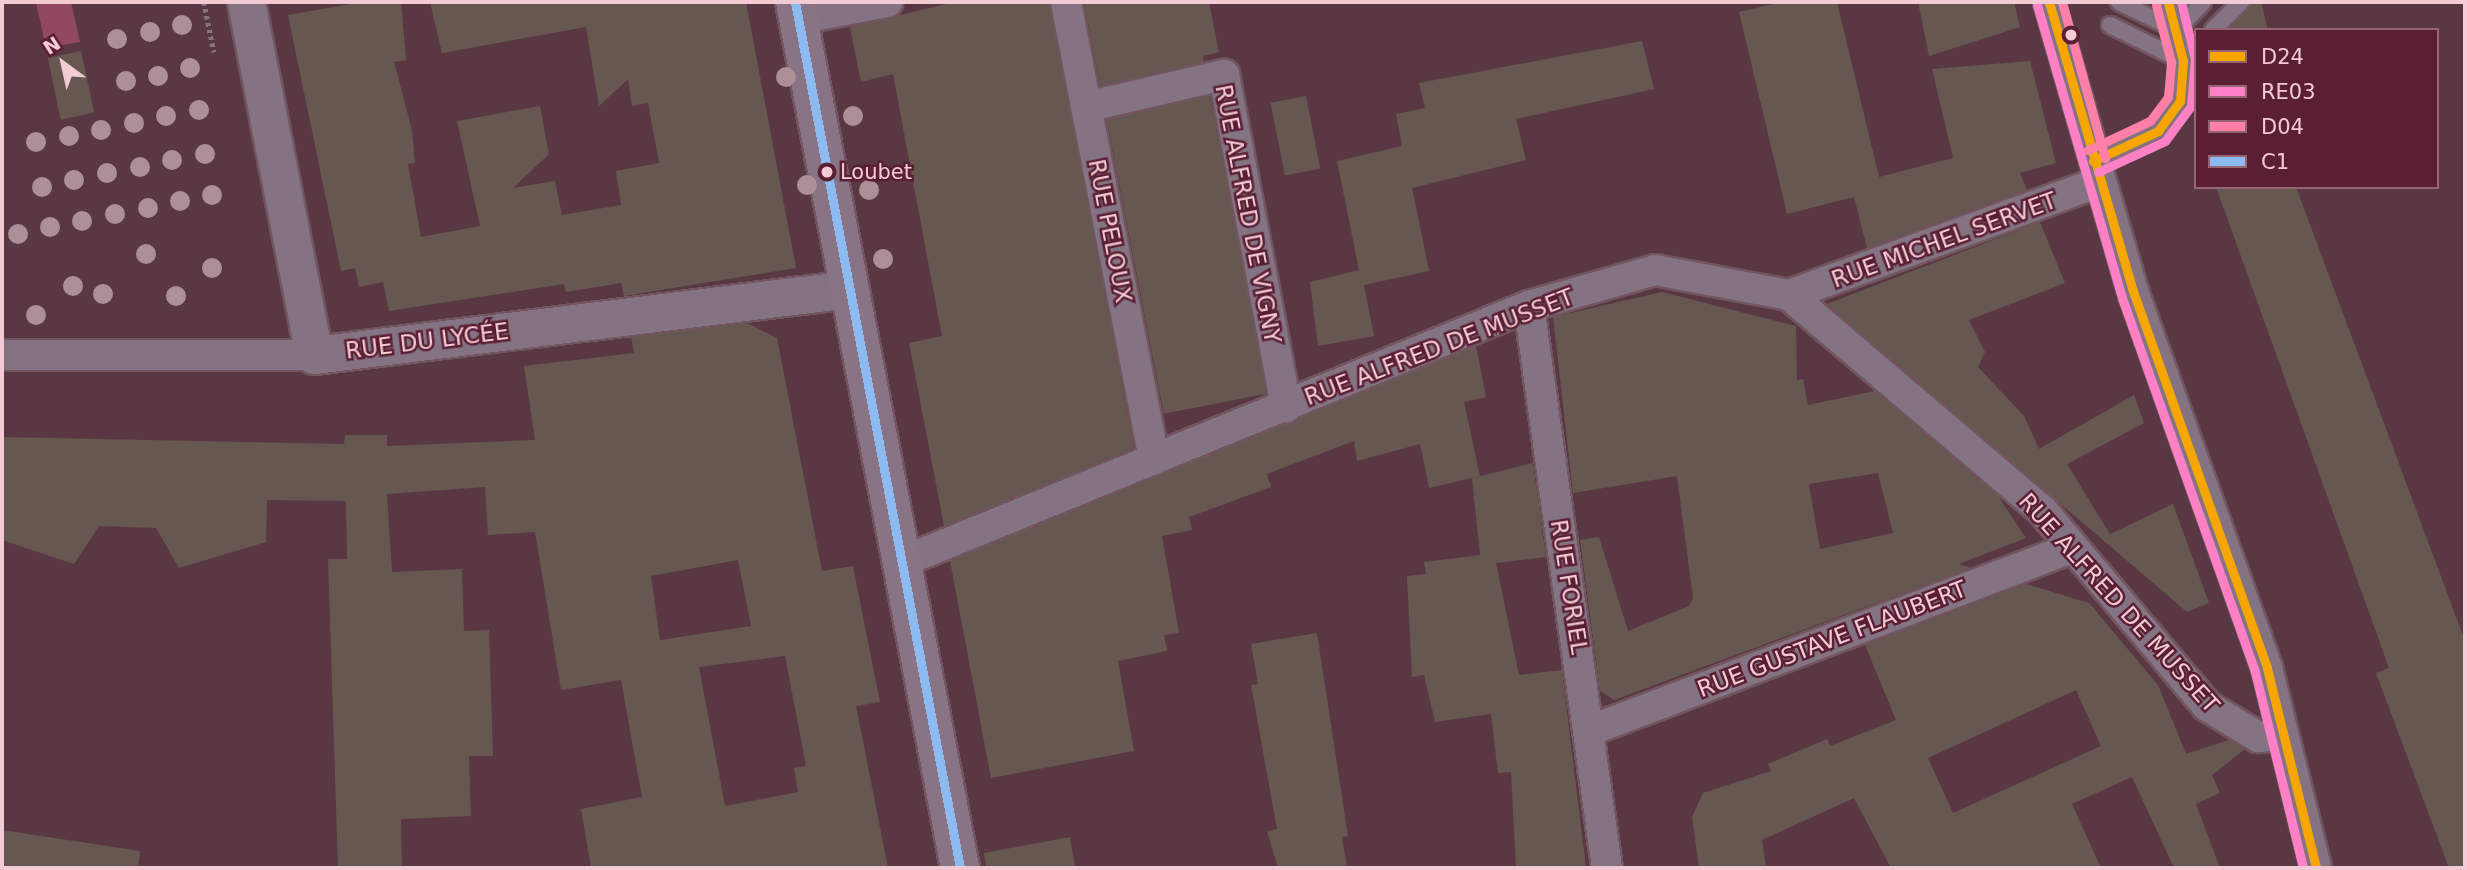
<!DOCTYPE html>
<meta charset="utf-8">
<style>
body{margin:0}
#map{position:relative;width:2467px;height:870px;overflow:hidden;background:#593843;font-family:"DejaVu Sans",sans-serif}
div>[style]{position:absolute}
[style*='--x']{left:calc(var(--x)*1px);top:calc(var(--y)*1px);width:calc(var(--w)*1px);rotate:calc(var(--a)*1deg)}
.green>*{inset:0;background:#924860}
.building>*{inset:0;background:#675751;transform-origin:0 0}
.path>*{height:4.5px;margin-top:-2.25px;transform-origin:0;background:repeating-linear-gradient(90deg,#857480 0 3.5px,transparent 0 7px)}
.roads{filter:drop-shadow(2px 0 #72555e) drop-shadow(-2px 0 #72555e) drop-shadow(0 2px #72555e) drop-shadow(0 -2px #72555e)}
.service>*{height:16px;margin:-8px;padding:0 8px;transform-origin:8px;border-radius:8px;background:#847483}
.minor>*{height:30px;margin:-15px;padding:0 15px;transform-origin:15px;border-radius:15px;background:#847483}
.tertiary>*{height:37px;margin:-18.5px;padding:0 18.5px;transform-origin:18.5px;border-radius:18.5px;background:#847483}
.secondary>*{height:38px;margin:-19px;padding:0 19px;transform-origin:19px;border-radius:19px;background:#887484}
.bus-1>*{height:9px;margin:-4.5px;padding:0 4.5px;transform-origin:4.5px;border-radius:4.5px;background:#f7a600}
.bus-2>*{height:9px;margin:-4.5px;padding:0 4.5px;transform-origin:4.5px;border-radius:4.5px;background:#ff80c5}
.bus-3>*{height:9px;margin:-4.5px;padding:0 4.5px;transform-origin:4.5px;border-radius:4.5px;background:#ff80a6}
.bus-4>*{height:9px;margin:-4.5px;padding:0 4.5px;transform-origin:4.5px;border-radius:4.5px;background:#8dbbf1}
.trees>*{width:20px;height:20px;margin:-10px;border-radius:50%;background:#ac8f97}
.dots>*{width:19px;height:19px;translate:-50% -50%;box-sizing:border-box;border:4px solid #5b1f34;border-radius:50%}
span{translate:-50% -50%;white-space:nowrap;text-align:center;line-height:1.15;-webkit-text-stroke:5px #5b1f34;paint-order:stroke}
.bus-label{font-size:21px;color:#f2cbd4}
.left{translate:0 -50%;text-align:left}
.street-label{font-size:23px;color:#f2cbd4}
.frame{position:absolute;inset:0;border:4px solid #f2cbd4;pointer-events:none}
.legend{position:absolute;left:2194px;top:28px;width:245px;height:161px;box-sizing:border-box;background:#5b1f34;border:2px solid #976474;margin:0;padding:9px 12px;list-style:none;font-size:21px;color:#f2cbd4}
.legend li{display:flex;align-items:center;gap:14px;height:35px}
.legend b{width:35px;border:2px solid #976474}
.north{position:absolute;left:28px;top:28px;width:70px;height:70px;-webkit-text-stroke:5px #5b1f34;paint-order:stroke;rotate:327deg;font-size:19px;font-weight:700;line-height:28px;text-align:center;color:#f2cbd4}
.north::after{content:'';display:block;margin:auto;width:24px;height:32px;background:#f2cbd4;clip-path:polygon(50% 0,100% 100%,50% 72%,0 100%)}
</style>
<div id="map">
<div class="green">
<i style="clip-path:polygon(36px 2px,71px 2px,80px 42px,46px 48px)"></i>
</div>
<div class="building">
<i style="clip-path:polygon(362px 2px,401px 2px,406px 60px,394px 62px,412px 130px,415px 163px,408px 164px,421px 237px,480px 226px,457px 121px,540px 106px,549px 154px,513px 188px,555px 181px,562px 215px,621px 205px,616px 171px,659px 163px,648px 103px,632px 106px,628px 79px,599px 106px,586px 27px,442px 53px,430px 2px,746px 2px,796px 268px,624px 296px,621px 283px,566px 292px,564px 284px,389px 311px,383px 282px,359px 287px,355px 268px,341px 271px,288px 15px)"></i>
<i style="clip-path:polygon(955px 2px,1049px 2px,1134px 448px,944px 526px,909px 343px,942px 336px,893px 74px,861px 82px,850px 27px)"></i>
<i style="clip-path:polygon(1084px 2px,1209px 2px,1219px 52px,1203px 56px,1204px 62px,1100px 86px)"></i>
<i style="clip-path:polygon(1782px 2px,1837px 2px,1879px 177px,1953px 158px,1932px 69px,2030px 61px,2056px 163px,2020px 173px,2027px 190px,1867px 248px,1854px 197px,1787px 214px,1739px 12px)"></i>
<i style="clip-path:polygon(1918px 2px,2014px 2px,2020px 27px,1929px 56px)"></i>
<i style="clip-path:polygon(2251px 2px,2261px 2px,2268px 30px,2228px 30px)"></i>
<i style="clip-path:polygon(1642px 41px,1654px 89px,1516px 119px,1526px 160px,1412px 188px,1429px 271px,1364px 285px,1374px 336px,1318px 346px,1310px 282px,1359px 270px,1337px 161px,1402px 146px,1396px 114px,1425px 108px,1419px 83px)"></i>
<i style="left:81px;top:51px;width:63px;height:34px;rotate:78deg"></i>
<i style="left:1210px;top:96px;width:303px;height:106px;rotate:79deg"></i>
<i style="left:1306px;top:96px;width:74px;height:36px;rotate:79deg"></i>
<i style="clip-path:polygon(2216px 187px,2296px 187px,2465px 641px,2465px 868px,2449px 868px,2376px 673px,2389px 668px)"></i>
<i style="clip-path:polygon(2040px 222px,2065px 283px,1969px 320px,1985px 352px,1978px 367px,2024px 416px,2039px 449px,2134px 395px,2144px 423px,2067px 464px,2110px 534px,2173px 504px,2209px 603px,2187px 612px,1827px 304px)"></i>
<i style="clip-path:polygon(evenodd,1662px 292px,1796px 326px,1797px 380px,1803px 379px,1808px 405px,1875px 391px,1998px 496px,2026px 538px,1959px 564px,1971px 568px,1614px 700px,1600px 691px,1580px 540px,1599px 537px,1628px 631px,1689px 606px,1693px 598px,1677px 476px,1573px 493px,1553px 317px,1662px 292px,1878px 473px,1893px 533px,1820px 549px,1809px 484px,1878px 473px)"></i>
<i style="clip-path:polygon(evenodd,747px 323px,777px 338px,822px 571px,853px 566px,880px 702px,856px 706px,888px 868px,591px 868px,581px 809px,642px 797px,621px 680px,561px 690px,535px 532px,488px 535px,485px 487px,387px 494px,392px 572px,462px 569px,464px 631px,489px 630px,493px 756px,469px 756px,471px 816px,401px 819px,402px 868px,338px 868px,328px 559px,347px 559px,346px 501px,267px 500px,266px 542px,179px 568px,156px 528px,99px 526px,74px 564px,2px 540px,2px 437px,344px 444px,345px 435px,387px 435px,387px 446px,535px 440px,524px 366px,634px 353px,631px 337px,747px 323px,738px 560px,751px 626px,660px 640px,651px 576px,738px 560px,747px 323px,785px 656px,806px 766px,794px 768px,798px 792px,725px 806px,699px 667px,785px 656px)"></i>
<i style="clip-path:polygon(1476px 346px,1486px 397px,1464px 402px,1480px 476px,1429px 488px,1420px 444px,1357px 461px,1354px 441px,1267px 474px,1271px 487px,1189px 517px,1192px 530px,1162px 536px,1179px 633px,1164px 635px,1167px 651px,1118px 661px,1134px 751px,991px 778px,950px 561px)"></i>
<i style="clip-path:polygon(1533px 463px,1546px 557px,1496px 563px,1519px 675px,1562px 670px,1586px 868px,1516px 868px,1511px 772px,1498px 773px,1491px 714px,1435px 722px,1424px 675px,1412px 677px,1407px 576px,1426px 574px,1424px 562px,1480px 555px,1472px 478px)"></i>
<i style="clip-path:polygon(evenodd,2026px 584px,2089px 603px,2158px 685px,2186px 754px,2229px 740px,2245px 749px,2212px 775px,2220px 793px,2196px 804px,2220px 868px,2174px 868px,2132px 777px,2072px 804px,2101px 868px,1891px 868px,1854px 798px,1762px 840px,1766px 868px,1699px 868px,1692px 817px,1703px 793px,1771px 771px,1768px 764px,1827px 739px,1830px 746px,1896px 720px,1865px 645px,2026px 584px,2076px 690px,2101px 746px,1953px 813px,1928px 758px,2076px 690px)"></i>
<i style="clip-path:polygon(1317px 633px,1348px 836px,1342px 837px,1347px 868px,1278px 868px,1267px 831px,1277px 829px,1251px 685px,1258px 684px,1251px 644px)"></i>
<i style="clip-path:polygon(2px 830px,140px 851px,138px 868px,2px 868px)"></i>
<i style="clip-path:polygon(1070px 837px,1075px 868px,986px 868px,984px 853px)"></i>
</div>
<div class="path">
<i style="--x:204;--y:2;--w:51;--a:78.7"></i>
</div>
<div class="roads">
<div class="service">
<i style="--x:2119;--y:2;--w:64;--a:25.8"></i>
<i style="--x:2177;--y:30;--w:38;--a:-47"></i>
<i style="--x:2110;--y:25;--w:81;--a:26.3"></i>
<i style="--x:2183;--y:61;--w:18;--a:-45"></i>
<i style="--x:2213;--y:30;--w:40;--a:-45"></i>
<i style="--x:2093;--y:161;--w:72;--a:-24.8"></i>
<i style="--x:2158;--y:131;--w:37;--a:-54"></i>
<i style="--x:2180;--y:101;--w:40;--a:-85.7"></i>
<i style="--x:2183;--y:61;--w:61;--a:-104.3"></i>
</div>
<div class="minor">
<i style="--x:1066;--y:2;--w:466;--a:79.1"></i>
<i style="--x:2049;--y:2;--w:304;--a:73.8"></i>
<i style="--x:2134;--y:294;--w:397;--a:70.4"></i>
<i style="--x:2267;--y:668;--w:206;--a:76.2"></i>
<i style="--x:799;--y:19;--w:90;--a:-10.9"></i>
<i style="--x:1086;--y:107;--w:142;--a:-13.1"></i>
<i style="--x:1224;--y:75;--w:338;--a:79.4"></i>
<i style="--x:1789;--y:295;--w:330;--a:-20"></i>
<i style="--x:1529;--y:306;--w:567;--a:82.1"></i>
<i style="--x:2;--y:355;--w:312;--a:0"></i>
<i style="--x:904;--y:561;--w:675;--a:-22.2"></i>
<i style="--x:1529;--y:306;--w:131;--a:-15.9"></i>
<i style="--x:1655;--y:270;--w:136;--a:10.6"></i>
<i style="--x:1789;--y:295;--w:332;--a:40.4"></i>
<i style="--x:2042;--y:510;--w:256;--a:49.9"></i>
<i style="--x:2207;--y:706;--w:60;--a:31.3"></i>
<i style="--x:2258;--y:737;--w:24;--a:-5"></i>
<i style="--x:1591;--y:730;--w:514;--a:-20.73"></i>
</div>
<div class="tertiary">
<i style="--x:246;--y:2;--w:359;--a:79.1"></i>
<i style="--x:314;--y:355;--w:540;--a:-7.02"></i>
</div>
<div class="secondary">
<i style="--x:795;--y:2;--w:882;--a:79.21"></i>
</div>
</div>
<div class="bus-1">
<i style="--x:2049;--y:2;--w:304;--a:73.8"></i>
<i style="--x:2134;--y:294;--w:397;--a:70.4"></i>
<i style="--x:2267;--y:668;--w:206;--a:76.2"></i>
<i style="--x:2093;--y:161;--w:72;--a:-24.8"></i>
<i style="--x:2158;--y:131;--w:37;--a:-54"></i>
<i style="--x:2180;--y:101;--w:40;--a:-85.7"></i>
<i style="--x:2183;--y:61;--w:61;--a:-104.3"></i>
</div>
<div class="bus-2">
<i style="--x:2037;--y:5;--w:305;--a:73.8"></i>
<i style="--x:2122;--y:298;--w:397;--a:70.4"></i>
<i style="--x:2255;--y:672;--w:202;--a:76.2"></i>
<i style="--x:2098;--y:172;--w:74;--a:-24.8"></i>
<i style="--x:2165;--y:141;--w:44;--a:-53.4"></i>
<i style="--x:2191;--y:106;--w:47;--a:-85.1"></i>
<i style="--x:2195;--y:59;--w:59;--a:-103.8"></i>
</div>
<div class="bus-3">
<i style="--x:2062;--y:2;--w:162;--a:74.6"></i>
<i style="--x:2088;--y:150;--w:68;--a:-25.1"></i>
<i style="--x:2150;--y:121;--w:30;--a:-53"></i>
<i style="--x:2168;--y:97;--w:35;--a:-85"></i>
<i style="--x:2171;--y:62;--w:59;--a:-104.7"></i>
</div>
<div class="bus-4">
<i style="--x:795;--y:2;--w:882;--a:79.21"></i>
</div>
<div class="trees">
<i style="left:182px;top:25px"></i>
<i style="left:150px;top:32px"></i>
<i style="left:117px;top:39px"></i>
<i style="left:190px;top:68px"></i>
<i style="left:158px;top:76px"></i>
<i style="left:786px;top:77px"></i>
<i style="left:126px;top:81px"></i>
<i style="left:199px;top:110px"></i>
<i style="left:166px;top:116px"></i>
<i style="left:853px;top:116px"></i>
<i style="left:134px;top:123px"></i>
<i style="left:101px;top:130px"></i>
<i style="left:69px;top:136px"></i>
<i style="left:36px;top:142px"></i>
<i style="left:205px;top:154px"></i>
<i style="left:172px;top:160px"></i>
<i style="left:140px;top:167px"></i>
<i style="left:107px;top:173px"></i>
<i style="left:74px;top:180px"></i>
<i style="left:807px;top:185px"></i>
<i style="left:42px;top:187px"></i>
<i style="left:869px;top:190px"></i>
<i style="left:212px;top:195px"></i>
<i style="left:180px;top:201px"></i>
<i style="left:148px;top:208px"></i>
<i style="left:115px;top:214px"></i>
<i style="left:82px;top:221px"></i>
<i style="left:50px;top:227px"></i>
<i style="left:18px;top:234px"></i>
<i style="left:146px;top:254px"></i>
<i style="left:883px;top:259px"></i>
<i style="left:212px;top:268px"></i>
<i style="left:73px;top:286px"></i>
<i style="left:103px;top:294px"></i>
<i style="left:176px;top:296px"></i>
<i style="left:36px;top:315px"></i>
</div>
<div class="dots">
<i style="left:2071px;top:35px;background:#f2cbd4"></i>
<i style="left:827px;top:172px;background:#f2cbd4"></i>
</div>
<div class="bus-label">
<span class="left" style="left:840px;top:172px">Loubet</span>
</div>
<div class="street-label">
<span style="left:1248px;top:214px;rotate:79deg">RUE ALFRED DE VIGNY</span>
<span style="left:1110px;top:231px;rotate:79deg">RUE PELOUX</span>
<span style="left:1944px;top:240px;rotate:-20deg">RUE MICHEL SERVET</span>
<span style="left:427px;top:341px;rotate:-7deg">RUE DU LYCÉE</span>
<span style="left:1439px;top:347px;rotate:-21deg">RUE ALFRED DE MUSSET</span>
<span style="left:1569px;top:587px;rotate:81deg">RUE FORIEL</span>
<span style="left:2119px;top:603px;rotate:48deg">RUE ALFRED DE MUSSET</span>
<span style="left:1832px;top:639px;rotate:-21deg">RUE GUSTAVE FLAUBERT</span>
</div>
<div class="frame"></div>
<ul class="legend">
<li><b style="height:9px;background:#f7a600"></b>D24</li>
<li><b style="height:9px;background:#ff80c5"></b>RE03</li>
<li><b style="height:9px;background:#ff80a6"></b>D04</li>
<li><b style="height:9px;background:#8dbbf1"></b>C1</li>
</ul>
<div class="north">N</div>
</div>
